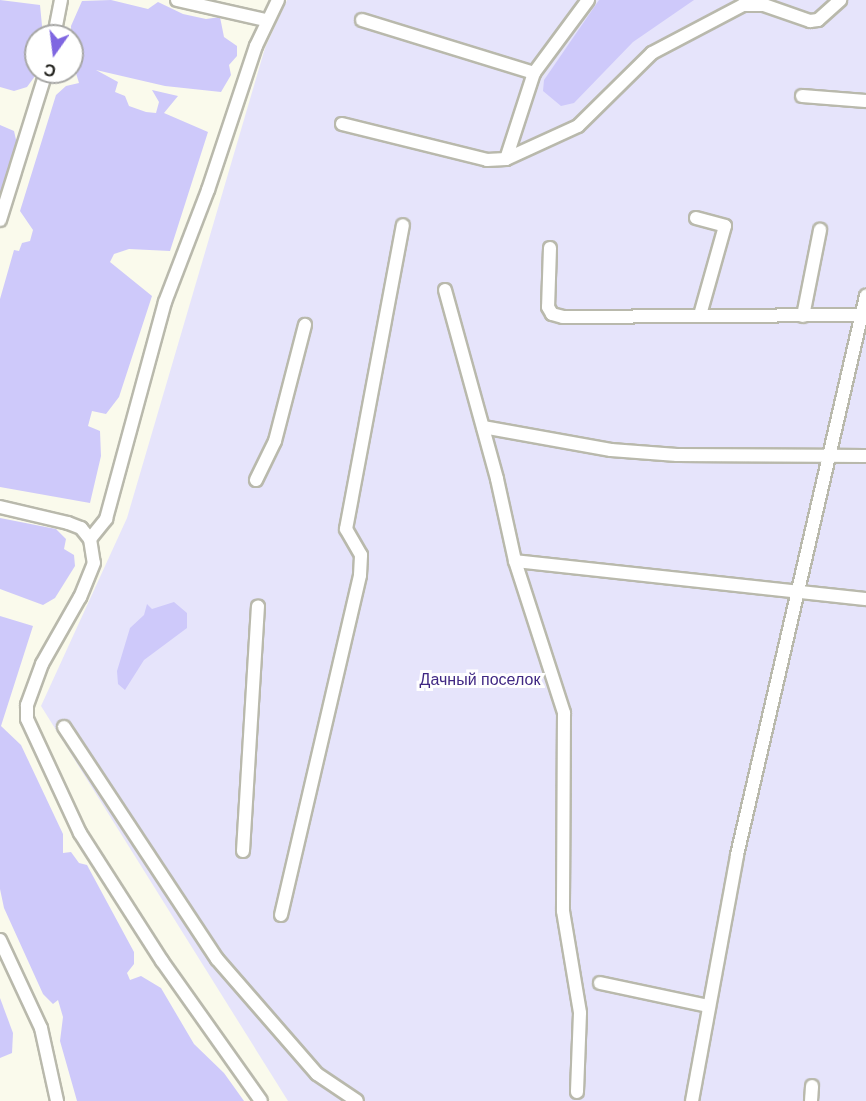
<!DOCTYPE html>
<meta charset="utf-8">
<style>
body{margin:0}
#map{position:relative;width:866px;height:1101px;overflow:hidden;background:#fafaec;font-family:Arial,sans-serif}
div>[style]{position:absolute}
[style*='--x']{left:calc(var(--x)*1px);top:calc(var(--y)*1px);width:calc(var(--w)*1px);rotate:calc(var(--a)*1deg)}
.green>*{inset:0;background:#e6e4fb}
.water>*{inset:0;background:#cec9fa}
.roads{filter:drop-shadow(2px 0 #b9b9ac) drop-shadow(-2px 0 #b9b9ac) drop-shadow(0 2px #b9b9ac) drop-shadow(0 -2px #b9b9ac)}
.minor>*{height:12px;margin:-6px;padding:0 6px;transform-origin:6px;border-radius:6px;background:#fff}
span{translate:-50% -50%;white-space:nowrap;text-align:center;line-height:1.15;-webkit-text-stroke:6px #fff;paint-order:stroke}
.park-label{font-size:16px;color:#402883}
.north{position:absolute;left:24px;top:24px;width:60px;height:60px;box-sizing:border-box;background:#fff;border:2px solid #a7a7a5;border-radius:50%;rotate:194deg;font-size:16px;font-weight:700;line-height:24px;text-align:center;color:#23231e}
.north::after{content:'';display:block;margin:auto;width:21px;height:27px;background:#7f66e1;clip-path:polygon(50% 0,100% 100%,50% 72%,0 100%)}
</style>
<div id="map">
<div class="green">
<i style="clip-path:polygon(287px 0,866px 0,866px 1101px,288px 1101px,41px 706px,127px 518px,265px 48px)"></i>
</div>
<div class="water">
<i style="clip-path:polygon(0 0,40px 5px,43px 36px,36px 36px,38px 72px,27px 87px,14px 91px,0 87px)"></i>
<i style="clip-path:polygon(111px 0,148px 9px,158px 2px,183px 14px,206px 19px,220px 17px,224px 37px,237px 46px,237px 56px,229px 65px,231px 75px,221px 92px,165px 86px,96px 70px,118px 82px,115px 92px,125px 96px,129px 106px,146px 112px,156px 113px,159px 102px,152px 90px,178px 96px,164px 113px,208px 132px,170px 251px,129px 249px,114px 254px,110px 262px,152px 296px,119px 397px,106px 414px,92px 411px,88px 426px,100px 431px,101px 456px,90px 503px,0 487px,0 299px,14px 250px,19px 251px,22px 243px,30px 241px,33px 230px,20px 211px,56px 95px,66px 86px,79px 83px,72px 60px,71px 26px,82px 1px)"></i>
<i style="clip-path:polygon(599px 0,694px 0,633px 42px,574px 103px,561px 106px,543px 91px,544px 80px)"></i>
<i style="clip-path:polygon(0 125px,14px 131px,17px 144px,0 197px)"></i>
<i style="clip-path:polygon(0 518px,56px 529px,66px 539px,64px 549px,74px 555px,75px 566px,55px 598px,43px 605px,0 589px)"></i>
<i style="clip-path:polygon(174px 602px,187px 613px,187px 628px,144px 660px,125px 690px,118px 684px,117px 671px,130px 628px,144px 615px,147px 604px,152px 609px)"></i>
<i style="clip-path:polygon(0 616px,33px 626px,1px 726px,21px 745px,63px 834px,63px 853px,71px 852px,79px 863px,87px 865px,134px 952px,134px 964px,127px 973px,130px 980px,141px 976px,161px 988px,194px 1044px,224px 1073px,244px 1101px,77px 1101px,60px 1041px,63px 1017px,58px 1000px,53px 1004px,43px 994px,4px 908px,0 889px)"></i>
<i style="clip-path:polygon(0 998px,13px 1033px,12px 1053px,0 1058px)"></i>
</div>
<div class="roads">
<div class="minor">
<i style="--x:177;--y:0;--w:90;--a:12.8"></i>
<i style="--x:362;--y:20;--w:180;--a:17.1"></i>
<i style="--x:54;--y:36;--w:37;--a:-79"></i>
<i style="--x:802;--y:96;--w:64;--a:4.5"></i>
<i style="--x:342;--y:124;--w:149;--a:13.9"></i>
<i style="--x:487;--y:160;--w:19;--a:-3"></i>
<i style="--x:506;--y:159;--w:79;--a:-24.6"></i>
<i style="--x:578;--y:126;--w:104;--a:-44.6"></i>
<i style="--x:652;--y:53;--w:103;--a:-27.8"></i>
<i style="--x:743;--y:5;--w:21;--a:0"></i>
<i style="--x:764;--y:5;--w:49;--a:19.2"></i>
<i style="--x:810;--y:21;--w:8;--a:-7"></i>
<i style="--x:818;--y:20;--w:30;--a:-42"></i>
<i style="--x:506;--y:159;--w:90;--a:-72"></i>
<i style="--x:534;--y:73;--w:91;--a:-53.5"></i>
<i style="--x:696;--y:218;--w:30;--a:15"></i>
<i style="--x:725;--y:226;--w:92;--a:105.7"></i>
<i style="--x:0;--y:220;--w:155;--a:-72.7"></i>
<i style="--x:550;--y:248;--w:59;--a:91.9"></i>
<i style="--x:548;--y:307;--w:8;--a:60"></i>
<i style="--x:552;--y:314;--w:11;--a:15"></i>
<i style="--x:563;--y:317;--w:303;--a:-0.4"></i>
<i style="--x:445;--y:290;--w:196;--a:74.6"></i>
<i style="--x:497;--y:479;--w:84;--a:77.6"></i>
<i style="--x:515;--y:561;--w:160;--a:72.1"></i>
<i style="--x:564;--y:713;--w:198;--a:90.3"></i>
<i style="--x:563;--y:911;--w:103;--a:80.5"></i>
<i style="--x:580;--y:1013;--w:79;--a:92.2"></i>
<i style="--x:803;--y:316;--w:88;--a:-78.8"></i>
<i style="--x:483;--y:427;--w:130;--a:10.2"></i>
<i style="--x:611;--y:450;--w:66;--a:4.3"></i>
<i style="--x:677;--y:455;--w:189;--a:0.3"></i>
<i style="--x:256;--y:480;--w:43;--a:-64"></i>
<i style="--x:275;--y:441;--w:120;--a:-75.5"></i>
<i style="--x:0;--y:507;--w:70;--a:13.2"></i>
<i style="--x:68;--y:523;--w:14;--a:21"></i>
<i style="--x:81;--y:528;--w:14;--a:51"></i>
<i style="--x:90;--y:539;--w:24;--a:81"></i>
<i style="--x:94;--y:563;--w:37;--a:112"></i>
<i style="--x:80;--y:597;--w:77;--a:119.6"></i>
<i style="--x:42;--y:664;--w:44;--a:110.1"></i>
<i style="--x:27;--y:705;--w:14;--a:90"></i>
<i style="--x:27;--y:719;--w:126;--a:65.1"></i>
<i style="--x:80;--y:833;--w:152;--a:57.4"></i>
<i style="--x:162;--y:961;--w:171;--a:54.7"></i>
<i style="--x:90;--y:539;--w:26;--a:-51"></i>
<i style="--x:106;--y:519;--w:225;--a:-74.8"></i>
<i style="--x:165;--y:302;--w:120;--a:-69"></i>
<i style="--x:208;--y:190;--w:152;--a:-71.6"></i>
<i style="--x:256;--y:46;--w:51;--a:-64.4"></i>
<i style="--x:515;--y:561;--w:353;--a:6.2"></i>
<i style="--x:64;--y:727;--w:278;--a:56.6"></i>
<i style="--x:217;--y:959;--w:152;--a:49"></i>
<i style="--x:317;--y:1074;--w:48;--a:34"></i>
<i style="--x:243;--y:851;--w:245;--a:-86.5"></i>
<i style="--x:281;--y:915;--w:349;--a:-76.9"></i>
<i style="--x:360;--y:575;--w:20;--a:-87"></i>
<i style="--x:361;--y:555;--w:30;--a:-120"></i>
<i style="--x:346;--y:529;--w:309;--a:-79.4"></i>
<i style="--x:0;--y:940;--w:97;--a:65"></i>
<i style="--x:41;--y:1028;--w:75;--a:77.6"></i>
<i style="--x:600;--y:983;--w:110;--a:12"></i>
<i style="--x:692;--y:1101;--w:250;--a:-79.6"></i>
<i style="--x:737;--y:855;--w:574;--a:-77.01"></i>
<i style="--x:811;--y:1101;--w:15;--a:-86"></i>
</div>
</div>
<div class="park-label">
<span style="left:480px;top:680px">Дачный поселок</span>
</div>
<div class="north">С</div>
</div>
